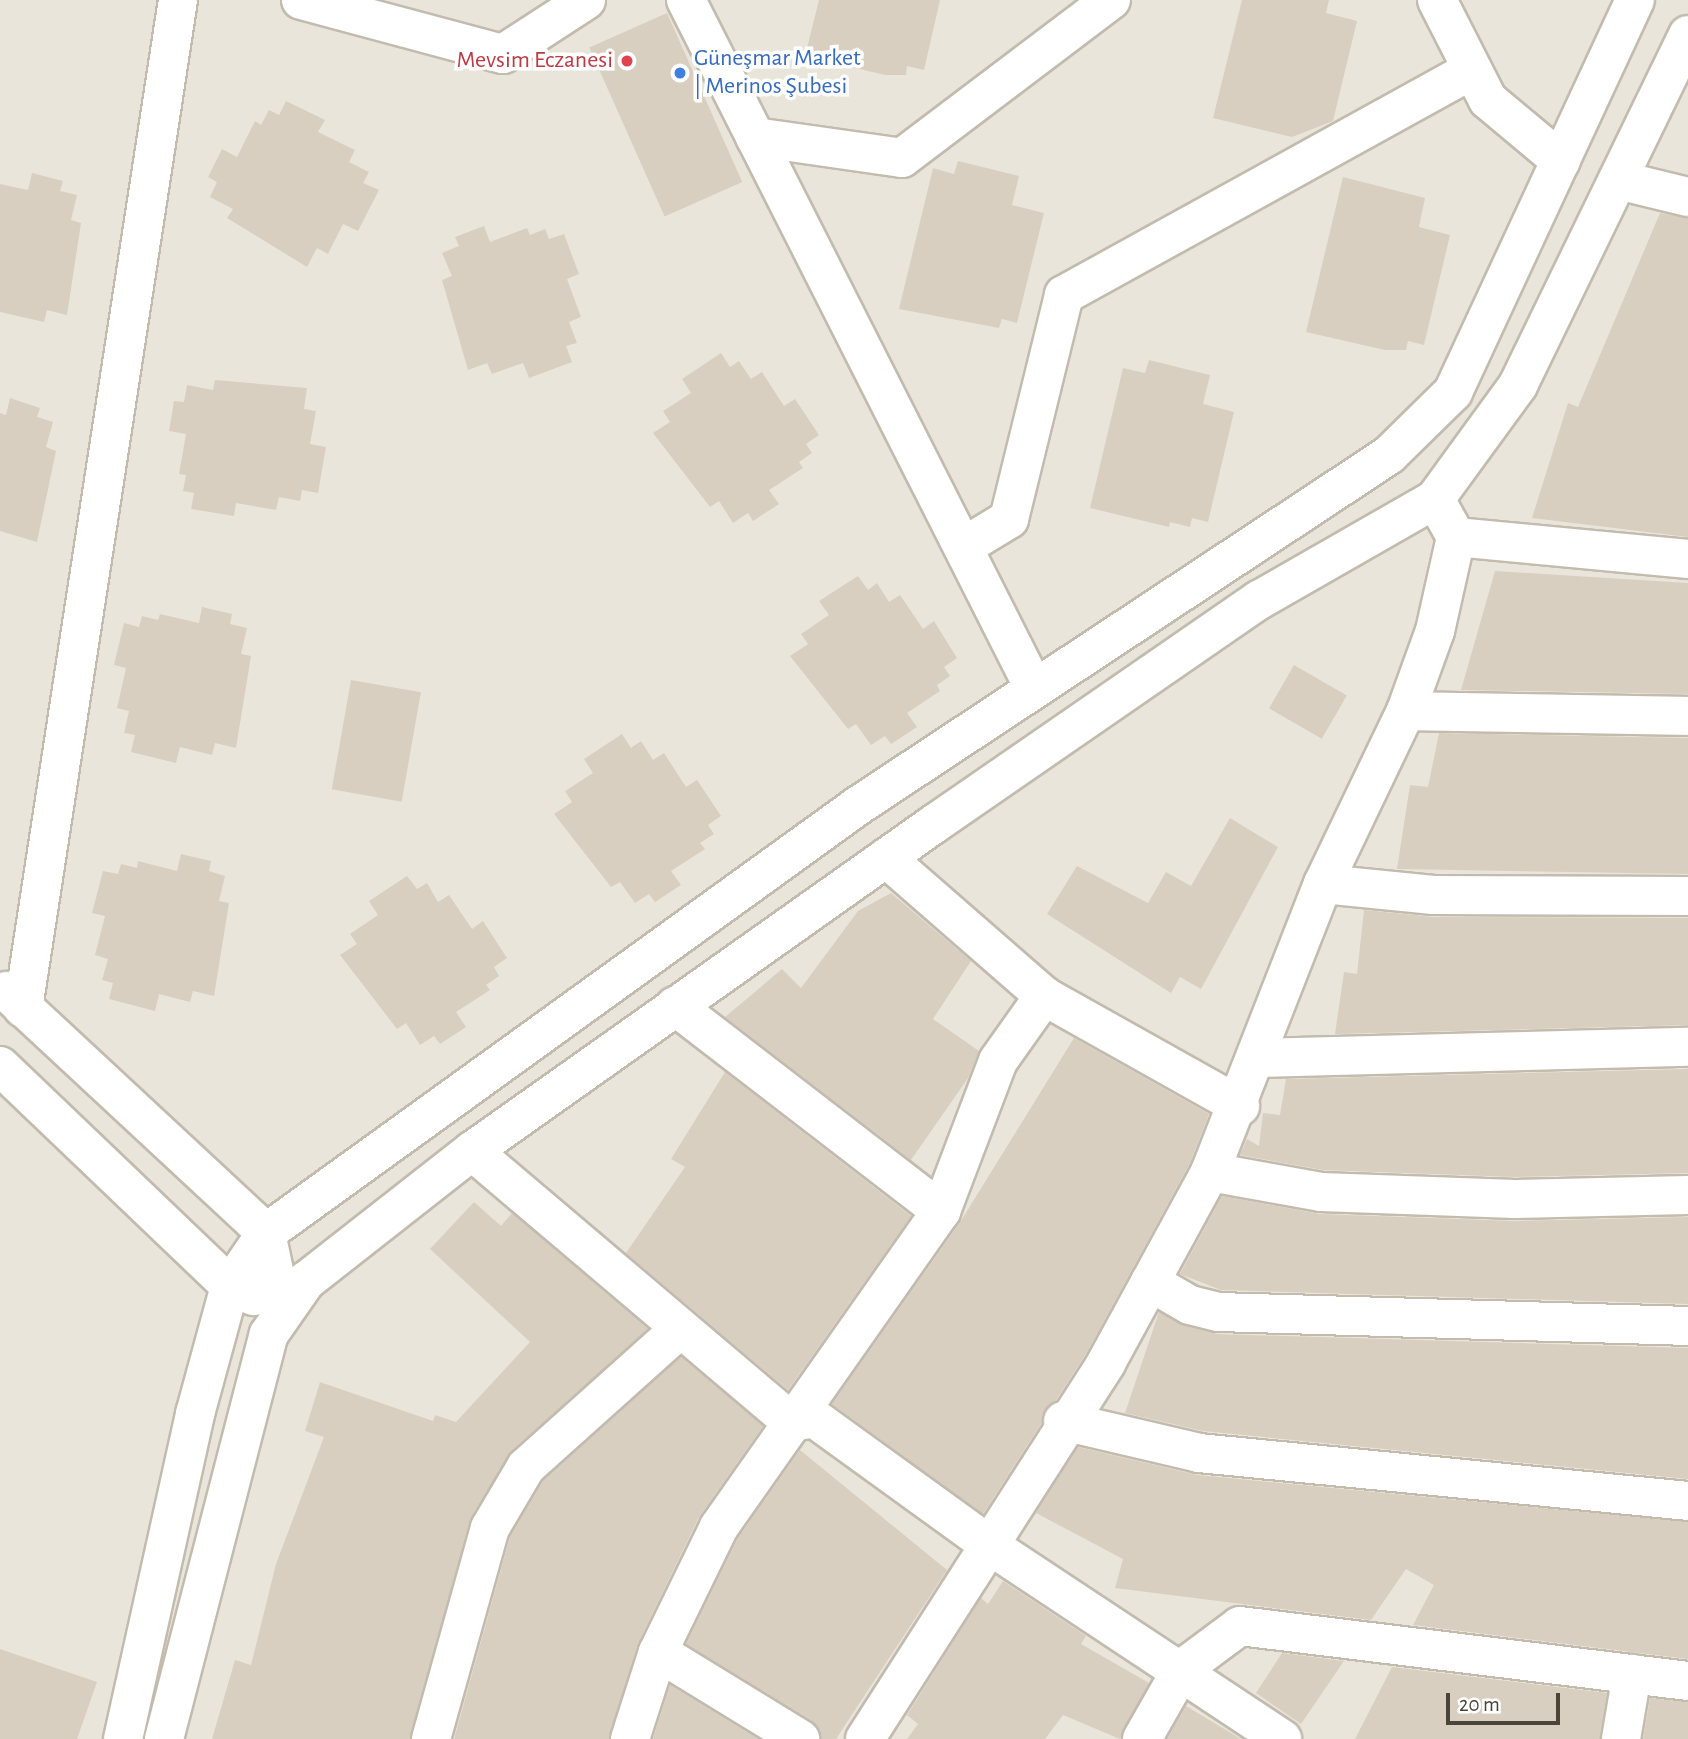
<!DOCTYPE html>
<meta charset="utf-8">
<style>
body{margin:0}
#map{position:relative;width:1688px;height:1739px;overflow:hidden;background:#f6f3ec;font-family:"Alegreya Sans",sans-serif}
div>[style]{position:absolute}
[style*='--x']{left:calc(var(--x)*1px);top:calc(var(--y)*1px);width:calc(var(--w)*1px);rotate:calc(var(--a)*1deg)}
.residential>*{inset:0;background:#eae5da;transform-origin:0 0}
.building>*{inset:0;background:#d8cfc1;transform-origin:0 0}
.roads{filter:drop-shadow(2px 0 #c2bbae) drop-shadow(-2px 0 #c2bbae) drop-shadow(0 2px #c2bbae) drop-shadow(0 -2px #c2bbae)}
.minor>*{height:38px;margin:-19px;padding:0 19px;transform-origin:19px;border-radius:19px;background:#fff}
.dots>*{width:19px;height:19px;translate:-50% -50%;box-sizing:border-box;border:4px solid #fff;border-radius:50%}
span{translate:-50% -50%;white-space:nowrap;text-align:center;line-height:1.15;-webkit-text-stroke:7px #fff;paint-order:stroke}
.shop-label{font-size:24px;color:#366cbe}
.left{translate:0 -50%;text-align:left}
.health-label{font-size:24px;color:#be3a42}
.right{translate:-100% -50%;text-align:right}
.scale{position:absolute;left:1446px;top:1693px;width:114px;height:32px;box-sizing:border-box;border:4px solid #4b4439;border-top:0;padding-left:9px;font-size:21px;line-height:24px;white-space:nowrap;color:#4b4439;-webkit-text-stroke:5px #fff;paint-order:stroke}
</style>
<div id="map">
<div class="residential">
<i style="left:0;top:0;width:1688px;height:1739px"></i>
</div>
<div class="building">
<i style="clip-path:polygon(819px 0,940px 0,924px 70px,907px 66px,906px 75px,885px 75px,805px 56px)"></i>
<i style="clip-path:polygon(1242px 0,1329px 0,1326px 13px,1357px 21px,1333px 121px,1292px 137px,1213px 118px)"></i>
<i style="left:667px;top:13px;width:185px;height:85px;rotate:66deg"></i>
<i style="clip-path:polygon(286px 101px,325px 120px,318px 132px,355px 150px,349px 162px,369px 172px,363px 183px,379px 190px,358px 231px,343px 224px,328px 254px,317px 248px,307px 267px,227px 218px,233px 209px,210px 197px,217px 182px,208px 177px,222px 149px,237px 157px,255px 121px,261px 125px,269px 110px,279px 115px)"></i>
<i style="clip-path:polygon(958px 161px,1019px 176px,1012px 205px,1044px 213px,1017px 323px,1002px 319px,999px 328px,899px 309px,933px 168px,954px 174px)"></i>
<i style="clip-path:polygon(32px 173px,63px 181px,60px 191px,77px 195px,71px 220px,81px 223px,67px 315px,47px 310px,44px 322px,0 312px,0 184px,28px 190px)"></i>
<i style="clip-path:polygon(1343px 177px,1425px 198px,1419px 227px,1450px 235px,1424px 345px,1408px 341px,1406px 350px,1385px 350px,1306px 332px)"></i>
<i style="clip-path:polygon(1660px 213px,1688px 218px,1688px 537px,1532px 518px,1568px 403px,1578px 407px)"></i>
<i style="clip-path:polygon(484px 226px,490px 242px,527px 228px,530px 235px,545px 229px,549px 239px,564px 234px,579px 274px,567px 279px,581px 317px,569px 322px,577px 343px,566px 346px,572px 362px,529px 378px,523px 363px,492px 374px,487px 363px,468px 370px,442px 280px,452px 276px,442px 253px,459px 246px,455px 237px)"></i>
<i style="clip-path:polygon(721px 353px,730px 367px,739px 361px,751px 379px,762px 372px,784px 406px,795px 399px,819px 435px,806px 444px,812px 453px,799px 462px,803px 468px,769px 490px,779px 504px,753px 521px,748px 513px,733px 523px,719px 501px,710px 507px,653px 433px,670px 422px,663px 411px,691px 393px,682px 379px)"></i>
<i style="clip-path:polygon(1149px 360px,1210px 375px,1203px 404px,1234px 412px,1208px 522px,1192px 518px,1190px 527px,1170px 522px,1169px 527px,1090px 508px,1123px 368px,1145px 373px)"></i>
<i style="clip-path:polygon(215px 380px,307px 388px,304px 409px,316px 411px,310px 444px,326px 447px,318px 493px,302px 490px,300px 501px,279px 497px,276px 510px,236px 503px,234px 516px,191px 509px,194px 493px,183px 491px,186px 475px,179px 474px,186px 434px,169px 431px,174px 401px,184px 402px,187px 385px,213px 390px)"></i>
<i style="clip-path:polygon(10px 398px,40px 408px,37px 417px,53px 422px,46px 447px,56px 451px,37px 542px,0 531px,0 413px,6px 415px)"></i>
<i style="clip-path:polygon(1495px 571px,1688px 583px,1688px 694px,1461px 690px)"></i>
<i style="clip-path:polygon(858px 576px,868px 590px,877px 583px,889px 602px,900px 595px,923px 629px,934px 621px,957px 658px,944px 667px,950px 676px,937px 685px,940px 691px,907px 713px,917px 727px,891px 744px,885px 736px,871px 745px,856px 724px,848px 729px,790px 656px,808px 644px,801px 634px,829px 615px,819px 601px)"></i>
<i style="clip-path:polygon(202px 607px,232px 614px,230px 624px,247px 628px,241px 654px,251px 656px,236px 748px,215px 743px,212px 755px,180px 747px,176px 763px,131px 752px,135px 735px,124px 733px,129px 711px,117px 708px,126px 668px,114px 665px,124px 623px,139px 627px,142px 616px,158px 620px,160px 614px,199px 623px)"></i>
<i style="left:1294px;top:665px;width:61px;height:50px;rotate:30deg"></i>
<i style="left:351px;top:680px;width:71px;height:111px;rotate:10deg"></i>
<i style="clip-path:polygon(1439px 733px,1688px 738px,1688px 874px,1397px 869px,1410px 785px,1428px 787px)"></i>
<i style="clip-path:polygon(622px 734px,631px 748px,641px 741px,653px 760px,664px 753px,686px 787px,697px 780px,721px 816px,708px 825px,714px 834px,700px 843px,705px 849px,671px 871px,681px 885px,655px 902px,649px 894px,635px 903px,620px 882px,611px 887px,554px 814px,572px 802px,565px 791px,593px 773px,584px 759px)"></i>
<i style="clip-path:polygon(1230px 818px,1278px 847px,1201px 989px,1180px 977px,1171px 993px,1047px 914px,1077px 866px,1148px 903px,1166px 872px,1191px 886px)"></i>
<i style="clip-path:polygon(181px 854px,211px 861px,209px 871px,225px 876px,219px 901px,229px 903px,214px 996px,193px 991px,190px 1002px,159px 994px,155px 1011px,109px 999px,113px 983px,102px 980px,108px 959px,95px 955px,105px 916px,92px 913px,103px 871px,118px 874px,121px 864px,137px 868px,138px 861px,177px 871px)"></i>
<i style="clip-path:polygon(407px 876px,417px 889px,427px 883px,438px 902px,449px 895px,472px 929px,483px 921px,507px 958px,494px 967px,499px 976px,486px 985px,490px 990px,456px 1012px,466px 1027px,440px 1044px,434px 1036px,420px 1045px,406px 1023px,397px 1029px,340px 955px,357px 944px,350px 934px,378px 915px,369px 901px)"></i>
<i style="clip-path:polygon(891px 893px,971px 961px,933px 1019px,979px 1051px,968px 1078px,911px 1160px,725px 1017px,782px 969px,801px 988px,858px 911px)"></i>
<i style="clip-path:polygon(1364px 910px,1433px 917px,1688px 918px,1688px 1025px,1335px 1034px,1344px 972px,1357px 974px)"></i>
<i style="clip-path:polygon(1074px 1038px,1209px 1114px,1190px 1163px,1087px 1352px,983px 1514px,832px 1404px,959px 1224px)"></i>
<i style="clip-path:polygon(1688px 1069px,1688px 1173px,1515px 1177px,1323px 1170px,1240px 1155px,1247px 1139px,1259px 1146px,1263px 1113px,1280px 1115px,1286px 1079px)"></i>
<i style="clip-path:polygon(725px 1072px,911px 1216px,788px 1390px,626px 1253px,685px 1167px,671px 1159px)"></i>
<i style="clip-path:polygon(1222px 1196px,1320px 1214px,1514px 1221px,1688px 1217px,1688px 1304px,1221px 1290px,1180px 1274px)"></i>
<i style="clip-path:polygon(474px 1202px,501px 1226px,512px 1213px,648px 1329px,511px 1451px,471px 1517px,410px 1739px,212px 1739px,235px 1660px,251px 1665px,276px 1564px,324px 1437px,305px 1431px,320px 1382px,433px 1421px,435px 1415px,456px 1422px,530px 1342px,430px 1249px)"></i>
<i style="clip-path:polygon(1159px 1312px,1217px 1334px,1688px 1348px,1688px 1479px,1203px 1431px,1125px 1413px)"></i>
<i style="clip-path:polygon(681px 1357px,763px 1426px,699px 1517px,638px 1643px,609px 1739px,454px 1739px,510px 1537px,543px 1481px)"></i>
<i style="clip-path:polygon(1078px 1447px,1197px 1475px,1688px 1522px,1688px 1659px,1413px 1625px,1434px 1585px,1406px 1569px,1371px 1620px,1115px 1588px,1123px 1559px,1036px 1513px)"></i>
<i style="clip-path:polygon(800px 1450px,947px 1570px,836px 1739px,822px 1739px,811px 1720px,686px 1644px,738px 1538px)"></i>
<i style="clip-path:polygon(1003px 1581px,1086px 1636px,1081px 1644px,1149px 1683px,1120px 1739px,1063px 1715px,1045px 1739px,907px 1739px,918px 1724px,907px 1715px,981px 1598px,988px 1604px)"></i>
<i style="clip-path:polygon(0 1649px,97px 1682px,77px 1739px,0 1739px)"></i>
<i style="clip-path:polygon(1282px 1653px,1344px 1661px,1301px 1724px,1256px 1693px)"></i>
<i style="clip-path:polygon(1392px 1667px,1607px 1693px,1600px 1739px,1355px 1739px)"></i>
<i style="clip-path:polygon(670px 1685px,758px 1739px,653px 1739px)"></i>
<i style="clip-path:polygon(1650px 1698px,1688px 1702px,1688px 1739px,1643px 1739px)"></i>
<i style="clip-path:polygon(1186px 1706px,1241px 1739px,1167px 1739px)"></i>
</div>
<div class="roads">
<div class="minor">
<i style="--x:301;--y:0;--w:209;--a:15"></i>
<i style="--x:503;--y:54;--w:99;--a:-33"></i>
<i style="--x:686;--y:0;--w:771;--a:63.17"></i>
<i style="--x:1437;--y:0;--w:112;--a:63"></i>
<i style="--x:1488;--y:100;--w:95;--a:39.9"></i>
<i style="--x:755;--y:137;--w:148;--a:8.1"></i>
<i style="--x:902;--y:158;--w:262;--a:-37.1"></i>
<i style="--x:1618;--y:180;--w:72;--a:13.7"></i>
<i style="--x:1456;--y:537;--w:233;--a:5.4"></i>
<i style="--x:963;--y:547;--w:54;--a:-31.3"></i>
<i style="--x:1009;--y:519;--w:231;--a:-76.2"></i>
<i style="--x:1064;--y:295;--w:466;--a:-28.9"></i>
<i style="--x:1406;--y:711;--w:282;--a:1"></i>
<i style="--x:886;--y:858;--w:210;--a:41.1"></i>
<i style="--x:1044;--y:996;--w:225;--a:29.3"></i>
<i style="--x:1323;--y:884;--w:111;--a:5.7"></i>
<i style="--x:1433;--y:895;--w:255;--a:0.2"></i>
<i style="--x:6;--y:991;--w:355;--a:42.9"></i>
<i style="--x:266;--y:1233;--w:77;--a:78"></i>
<i style="--x:675;--y:1006;--w:336;--a:37.6"></i>
<i style="--x:23;--y:1008;--w:1020;--a:-81.26"></i>
<i style="--x:1258;--y:1058;--w:430;--a:-1.5"></i>
<i style="--x:0;--y:1066;--w:318;--a:43.7"></i>
<i style="--x:230;--y:1286;--w:26;--a:23"></i>
<i style="--x:472;--y:1151;--w:419;--a:40.3"></i>
<i style="--x:792;--y:1422;--w:22;--a:-10"></i>
<i style="--x:814;--y:1418;--w:220;--a:35.9"></i>
<i style="--x:992;--y:1547;--w:348;--a:33.5"></i>
<i style="--x:1210;--y:1172;--w:113;--a:10.2"></i>
<i style="--x:1321;--y:1192;--w:194;--a:2.1"></i>
<i style="--x:1515;--y:1199;--w:173;--a:-1.3"></i>
<i style="--x:1150;--y:1282;--w:46;--a:29.9"></i>
<i style="--x:1190;--y:1305;--w:29;--a:14"></i>
<i style="--x:1218;--y:1312;--w:470;--a:1.7"></i>
<i style="--x:1063;--y:1421;--w:140;--a:13.2"></i>
<i style="--x:1199;--y:1453;--w:491;--a:5.6"></i>
<i style="--x:658;--y:1652;--w:167;--a:31.5"></i>
<i style="--x:123;--y:1739;--w:333;--a:-77.5"></i>
<i style="--x:195;--y:1414;--w:133;--a:-74.7"></i>
<i style="--x:230;--y:1286;--w:64;--a:-55.8"></i>
<i style="--x:266;--y:1233;--w:731;--a:-35.82"></i>
<i style="--x:859;--y:805;--w:635;--a:-33.44"></i>
<i style="--x:1389;--y:455;--w:90;--a:-44.5"></i>
<i style="--x:1453;--y:392;--w:432;--a:-65.1"></i>
<i style="--x:164;--y:1739;--w:418;--a:-75.5"></i>
<i style="--x:269;--y:1334;--w:65;--a:-55.1"></i>
<i style="--x:306;--y:1281;--w:211;--a:-38.1"></i>
<i style="--x:472;--y:1151;--w:566;--a:-35.29"></i>
<i style="--x:934;--y:824;--w:395;--a:-34.6"></i>
<i style="--x:1259;--y:600;--w:203;--a:-29.8"></i>
<i style="--x:1435;--y:499;--w:141;--a:-53.9"></i>
<i style="--x:1518;--y:385;--w:389;--a:-64.1"></i>
<i style="--x:431;--y:1739;--w:219;--a:-74.4"></i>
<i style="--x:490;--y:1528;--w:71;--a:-59.5"></i>
<i style="--x:526;--y:1467;--w:207;--a:-41.9"></i>
<i style="--x:630;--y:1739;--w:91;--a:-72.2"></i>
<i style="--x:658;--y:1652;--w:139;--a:-64"></i>
<i style="--x:719;--y:1527;--w:386;--a:-54.9"></i>
<i style="--x:941;--y:1211;--w:160;--a:-69.2"></i>
<i style="--x:998;--y:1061;--w:80;--a:-54.7"></i>
<i style="--x:865;--y:1739;--w:447;--a:-57.3"></i>
<i style="--x:1106;--y:1363;--w:217;--a:-61.4"></i>
<i style="--x:1210;--y:1172;--w:309;--a:-68.6"></i>
<i style="--x:1323;--y:884;--w:192;--a:-64.4"></i>
<i style="--x:1406;--y:711;--w:85;--a:-70.1"></i>
<i style="--x:1435;--y:631;--w:96;--a:-77.4"></i>
<i style="--x:1456;--y:537;--w:43;--a:-118.9"></i>
<i style="--x:1142;--y:1739;--w:81;--a:-60.3"></i>
<i style="--x:1182;--y:1669;--w:72;--a:-36.6"></i>
<i style="--x:1240;--y:1626;--w:451;--a:7"></i>
<i style="--x:1621;--y:1739;--w:66;--a:-80.4"></i>
</div>
</div>
<div class="dots">
<i style="left:627px;top:61px;background:#e0444e"></i>
<i style="left:680px;top:73px;background:#3f7fe0"></i>
</div>
<div class="shop-label">
<span class="left" style="left:694px;top:73px">Güneşmar Market<br>| Merinos Şubesi</span>
</div>
<div class="health-label">
<span class="right" style="left:613px;top:61px">Mevsim Eczanesi</span>
</div>
<div class="scale">20 m</div>
</div>
